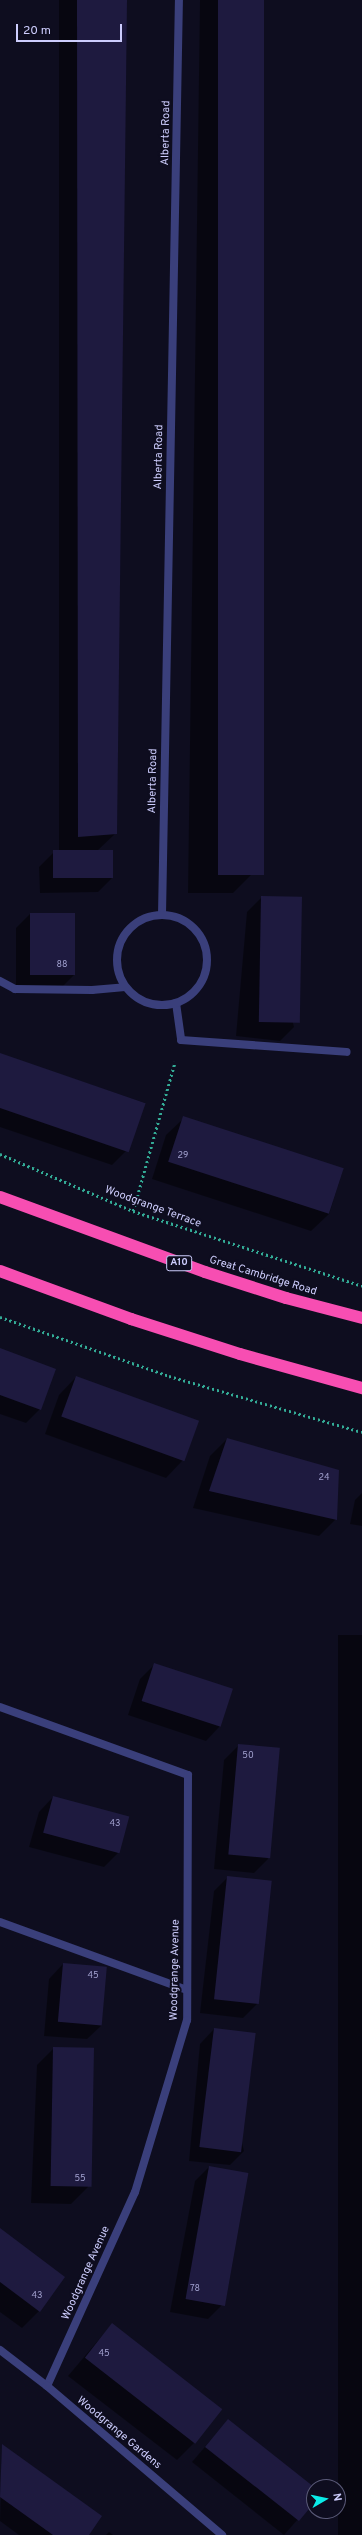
<!DOCTYPE html>
<style>
body{margin:0}
#map{position:relative;width:362px;height:2535px;overflow:hidden;background:#0e0d1f;font-family:Overpass,sans-serif}
div>[style]{position:absolute}
[style*='--x']{left:calc(var(--x)*1px);top:calc(var(--y)*1px);width:calc(var(--w)*1px);rotate:calc(var(--a)*1deg)}
.shadow>*{inset:0;background:#0007;transform-origin:0 0}
.building>*{inset:0;background:#1e1a3f;transform-origin:0 0}
.path>*{height:2.5px;margin-top:-1.25px;transform-origin:0;background:repeating-linear-gradient(90deg,#33ab96 0 2px,transparent 0 5px)}
.lane>*{height:8px;margin:-4px;padding:0 4px;transform-origin:4px;border-radius:4px;background:#3a3f7b}
.street>*{height:8px;margin:-4px;padding:0 4px;transform-origin:4px;border-radius:4px;background:#3a3f7b}
.street>.ring{margin:-4px;padding:0;box-sizing:content-box;background:none;border:8px solid #3a3f7b;border-radius:50%}
.highway>*{height:12px;margin:-6px;padding:0 6px;transform-origin:6px;border-radius:6px;background:#f74eb2}
span{translate:-50% -50%;white-space:nowrap;text-align:center;line-height:1.15;-webkit-text-stroke:4px #0e0d1f;paint-order:stroke}
.number-label{font-size:9px;color:#a1a0ce}
.number-label span{-webkit-text-stroke-width:0}
.shield-label span{padding:1px 3px;background:#0e0d1f;border:1px solid;border-radius:3px;-webkit-text-stroke-width:0}
.shield-label{font-size:10px;color:#cdcdfd;font-weight:700}
.street-label{font-size:11px;color:#cdcdfd}
.north{position:absolute;left:306px;top:2479px;width:40px;height:40px;box-sizing:border-box;background:#0e0d1f;border:1px solid #5a5a78;border-radius:50%;rotate:81deg;font-size:11px;font-weight:700;line-height:16px;text-align:center;color:#cdcdfd}
.north::after{content:'';display:block;margin:auto;width:14px;height:18px;background:#0bebe8;clip-path:polygon(50% 0,100% 100%,50% 72%,0 100%)}
.scale{position:absolute;left:16px;top:24px;width:106px;height:18px;box-sizing:border-box;border:2px solid #cdcdfd;border-top:0;padding-left:5px;font-size:12px;line-height:14px;white-space:nowrap;color:#cdcdfd;-webkit-text-stroke:3px #0e0d1f;paint-order:stroke}
</style>
<div id="map">
<div class="shadow">
<i style="clip-path:polygon(59px 0,126px 0,116px 833px,97px 851px,112px 878px,98px 892px,40px 893px,39px 867px,54px 852px,59px 852px)"></i>
<i style="clip-path:polygon(200px 0,263px 0,252px 874px,233px 893px,188px 893px)"></i>
<i style="clip-path:polygon(262px 897px,294px 1027px,280px 1041px,236px 1036px,247px 912px)"></i>
<i style="clip-path:polygon(30px 914px,74px 975px,60px 989px,16px 989px,16px 928px)"></i>
<i style="clip-path:polygon(0 1054px,145px 1103px,129px 1148px,112px 1165px,0 1127px)"></i>
<i style="clip-path:polygon(184px 1118px,343px 1170px,329px 1214px,311px 1231px,152px 1179px,166px 1135px)"></i>
<i style="clip-path:polygon(0 1349px,40px 1409px,26px 1423px,0 1414px)"></i>
<i style="clip-path:polygon(76px 1377px,183px 1460px,166px 1478px,45px 1434px,59px 1395px)"></i>
<i style="clip-path:polygon(227px 1439px,336px 1519px,319px 1536px,193px 1508px,210px 1456px)"></i>
<i style="clip-path:polygon(362px 1493px,362px 1526px,350px 1524px,355px 1500px)"></i>
<i style="left:362px;top:1635px;width:900px;height:24px;rotate:90deg"></i>
<i style="clip-path:polygon(154px 1665px,220px 1726px,206px 1741px,128px 1715px,140px 1679px)"></i>
<i style="clip-path:polygon(239px 1745px,268px 1859px,254px 1873px,214px 1869px,224px 1760px)"></i>
<i style="clip-path:polygon(53px 1797px,118px 1853px,104px 1867px,29px 1847px,39px 1812px)"></i>
<i style="clip-path:polygon(228px 1877px,257px 2004px,243px 2018px,200px 2013px,214px 1891px)"></i>
<i style="clip-path:polygon(63px 1964px,102px 2025px,87px 2039px,44px 2036px,49px 1979px)"></i>
<i style="clip-path:polygon(214px 2029px,244px 2151px,230px 2165px,189px 2161px,200px 2044px)"></i>
<i style="clip-path:polygon(54px 2048px,88px 2187px,71px 2204px,31px 2203px,37px 2065px)"></i>
<i style="clip-path:polygon(209px 2167px,222px 2305px,208px 2319px,170px 2312px,195px 2181px)"></i>
<i style="clip-path:polygon(0 2230px,39px 2311px,22px 2328px,0 2312px)"></i>
<i style="clip-path:polygon(112px 2324px,194px 2443px,177px 2460px,68px 2376px)"></i>
<i style="clip-path:polygon(228px 2420px,314px 2488px,314px 2501px,284px 2535px,192px 2462px)"></i>
<i style="clip-path:polygon(2px 2446px,88px 2535px,19px 2535px,0 2521px)"></i>
<i style="clip-path:polygon(109px 2532px,113px 2535px,106px 2535px)"></i>
</div>
<div class="building">
<i style="clip-path:polygon(77px 0,127px 0,117px 834px,78px 837px)"></i>
<i style="left:218px;top:0;width:46px;height:875px"></i>
<i style="left:113px;top:850px;width:28px;height:60px;rotate:90deg"></i>
<i style="left:261px;top:896px;width:41px;height:126px;rotate:1deg"></i>
<i style="left:30px;top:913px;width:45px;height:62px"></i>
<i style="left:0;top:1053px;width:154px;height:52px;rotate:19deg"></i>
<i style="left:183px;top:1116px;width:169px;height:48px;rotate:18deg"></i>
<i style="clip-path:polygon(0 1348px,56px 1369px,41px 1410px,0 1395px)"></i>
<i style="left:76px;top:1376px;width:131px;height:43px;rotate:20deg"></i>
<i style="clip-path:polygon(227px 1438px,339px 1470px,337px 1520px,209px 1491px)"></i>
<i style="left:154px;top:1663px;width:83px;height:40px;rotate:18deg"></i>
<i style="left:238px;top:1744px;width:42px;height:111px;rotate:5deg"></i>
<i style="left:53px;top:1796px;width:79px;height:38px;rotate:15deg"></i>
<i style="left:227px;top:1876px;width:45px;height:124px;rotate:6deg"></i>
<i style="left:63px;top:1963px;width:44px;height:59px;rotate:5deg"></i>
<i style="left:214px;top:2028px;width:42px;height:120px;rotate:7deg"></i>
<i style="left:53px;top:2047px;width:41px;height:139px;rotate:1deg"></i>
<i style="left:209px;top:2166px;width:40px;height:135px;rotate:10deg"></i>
<i style="clip-path:polygon(0 2228px,65px 2277px,40px 2312px,0 2282px)"></i>
<i style="left:112px;top:2323px;width:140px;height:44px;rotate:38deg"></i>
<i style="clip-path:polygon(228px 2419px,314px 2487px,314px 2503px,299px 2521px,205px 2447px)"></i>
<i style="clip-path:polygon(2px 2444px,102px 2516px,89px 2535px,53px 2535px,0 2497px)"></i>
</div>
<div class="path">
<i style="--x:0;--y:1154;--w:145;--a:23.2"></i>
<i style="--x:133;--y:1211;--w:241;--a:18.1"></i>
<i style="--x:133;--y:1211;--w:155;--a:-74.3"></i>
<i style="--x:0;--y:1317;--w:179;--a:19.2"></i>
<i style="--x:169;--y:1376;--w:201;--a:16.2"></i>
</div>
<div class="lane">
<i style="--x:0;--y:981;--w:17;--a:28"></i>
<i style="--x:15;--y:989;--w:77;--a:0.7"></i>
<i style="--x:92;--y:990;--w:33;--a:-5"></i>
<i style="--x:176;--y:1003;--w:37;--a:82"></i>
<i style="--x:181;--y:1040;--w:166;--a:4.1"></i>
<i style="--x:0;--y:1922;--w:199;--a:20"></i>
</div>
<div class="street">
<i style="--x:162;--y:915;--w:915;--a:-88.94"></i>
<i class="ring" style="left:117px;top:915px;width:82px;height:82px"></i>
<i style="--x:0;--y:1707;--w:200;--a:19.9"></i>
<i style="--x:188;--y:1775;--w:245;--a:90.2"></i>
<i style="--x:187;--y:2020;--w:180;--a:106.8"></i>
<i style="--x:135;--y:2192;--w:213;--a:114.4"></i>
<i style="--x:0;--y:2350;--w:59;--a:37.5"></i>
<i style="--x:47;--y:2386;--w:230;--a:40.4"></i>
</div>
<div class="highway">
<i style="--x:0;--y:1197;--w:218;--a:20.1"></i>
<i style="--x:205;--y:1272;--w:85;--a:17.8"></i>
<i style="--x:286;--y:1298;--w:79;--a:14.7"></i>
<i style="--x:0;--y:1271;--w:140;--a:20.1"></i>
<i style="--x:131;--y:1319;--w:114;--a:17.8"></i>
<i style="--x:240;--y:1354;--w:127;--a:15.6"></i>
</div>
<div class="number-label">
<span style="left:62px;top:965px">88</span>
<span style="left:183px;top:1156px">29</span>
<span style="left:324px;top:1478px">24</span>
<span style="left:248px;top:1756px">50</span>
<span style="left:115px;top:1824px">43</span>
<span style="left:93px;top:1976px">45</span>
<span style="left:80px;top:2179px">55</span>
<span style="left:195px;top:2289px">78</span>
<span style="left:37px;top:2296px">43</span>
<span style="left:104px;top:2354px">45</span>
</div>
<div class="shield-label">
<span style="left:179px;top:1263px">A10</span>
</div>
<div class="street-label">
<span style="left:166px;top:133px;rotate:-89deg">Alberta Road</span>
<span style="left:159px;top:457px;rotate:-89deg">Alberta Road</span>
<span style="left:153px;top:781px;rotate:-89deg">Alberta Road</span>
<span style="left:153px;top:1207px;rotate:20deg">Woodgrange Terrace</span>
<span style="left:263px;top:1276px;rotate:17deg">Great Cambridge Road</span>
<span style="left:175px;top:1970px;rotate:-89deg">Woodgrange Avenue</span>
<span style="left:86px;top:2273px;rotate:-66deg">Woodgrange Avenue</span>
<span style="left:119px;top:2433px;rotate:40deg">Woodgrange Gardens</span>
</div>
<div class="north">N</div>
<div class="scale">20 m</div>
</div>
